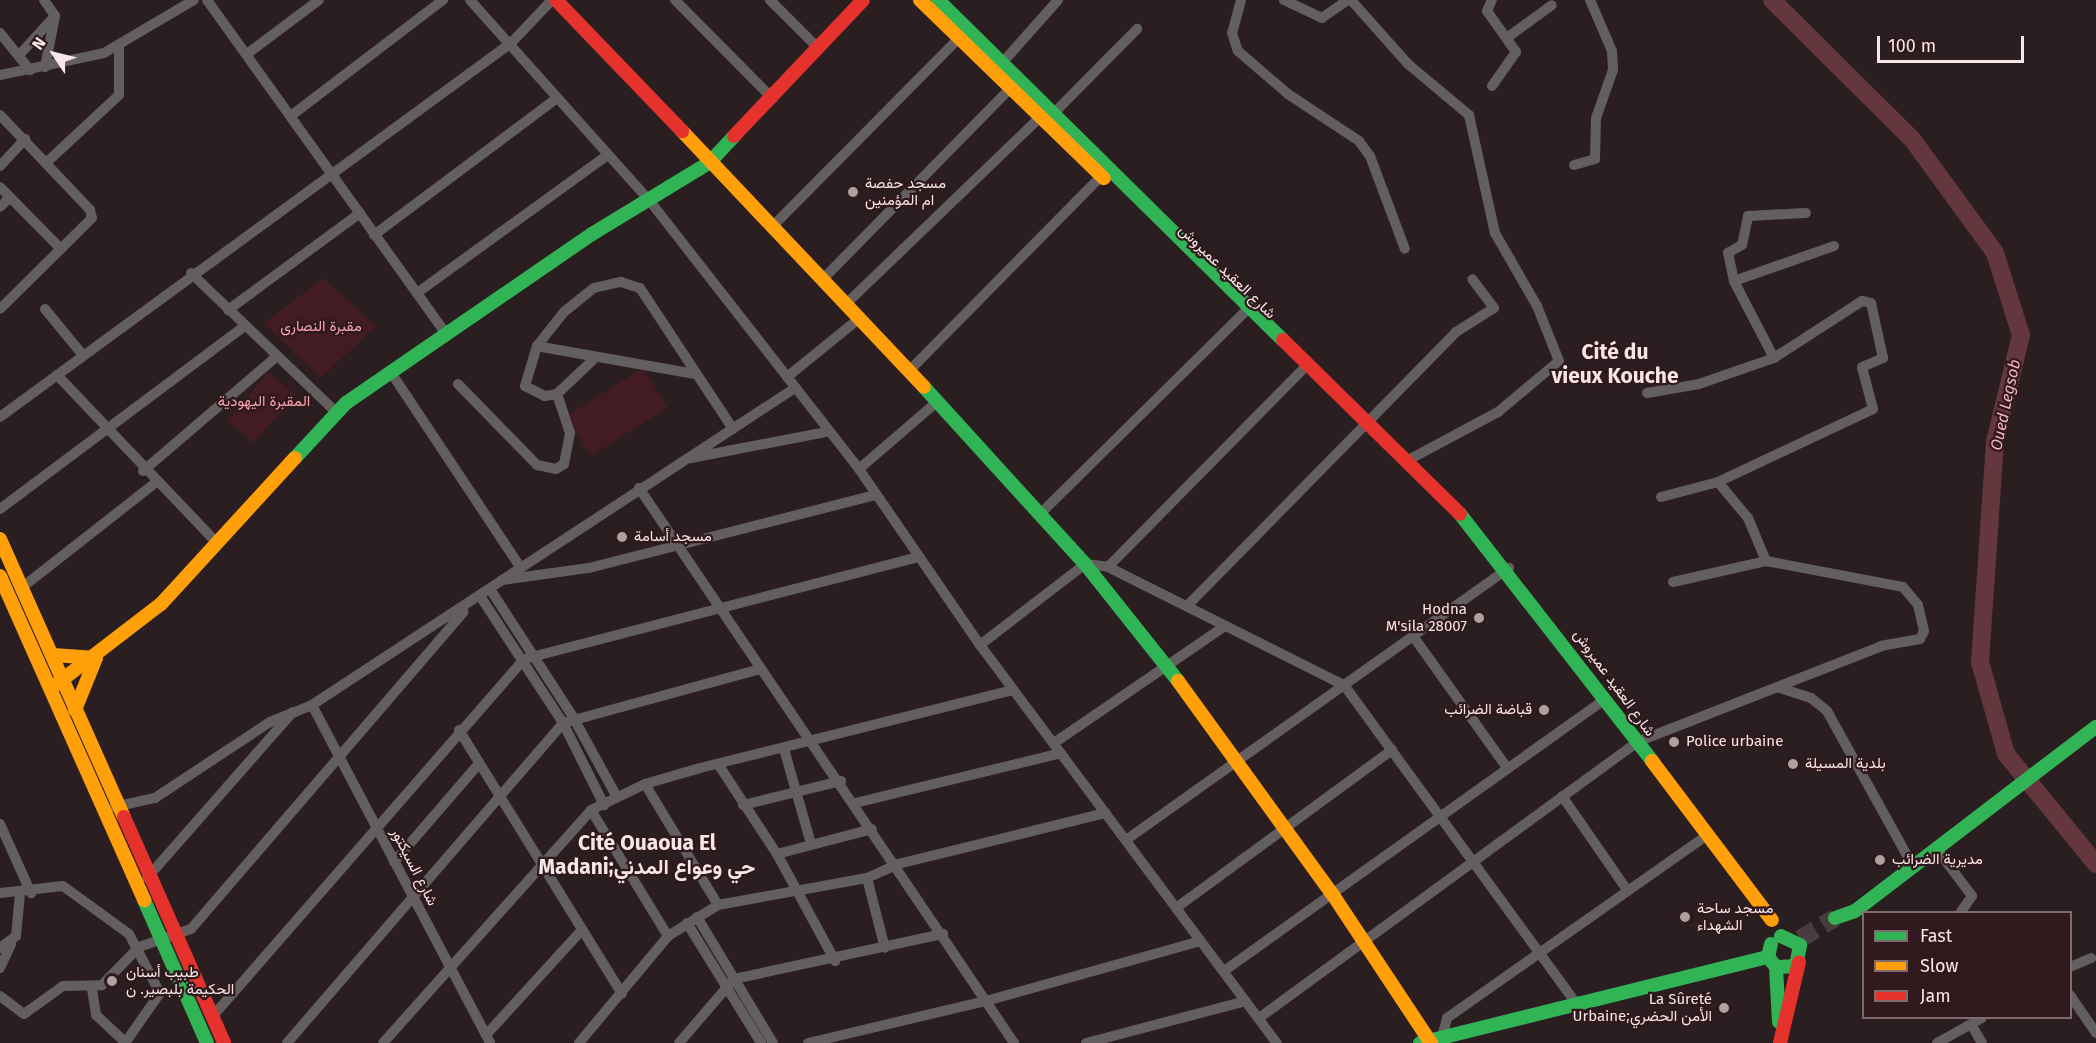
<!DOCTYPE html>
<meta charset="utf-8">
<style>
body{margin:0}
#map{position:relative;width:2096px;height:1043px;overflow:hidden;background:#2a1e20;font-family:"Fira Sans",Vazirmatn,sans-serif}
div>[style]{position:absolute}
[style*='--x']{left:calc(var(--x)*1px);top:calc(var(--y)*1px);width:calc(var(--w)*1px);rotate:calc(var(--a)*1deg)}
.green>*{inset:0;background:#431b23;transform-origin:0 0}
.river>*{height:18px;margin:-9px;padding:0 9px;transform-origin:9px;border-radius:9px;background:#64363e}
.primary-tunnel>*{height:18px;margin-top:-9px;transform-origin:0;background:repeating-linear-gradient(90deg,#493c3e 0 18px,transparent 0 27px)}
.street>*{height:10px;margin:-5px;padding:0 5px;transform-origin:5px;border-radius:5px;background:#635e5f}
.fast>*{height:14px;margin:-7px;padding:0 7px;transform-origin:7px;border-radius:7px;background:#30b455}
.slow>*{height:14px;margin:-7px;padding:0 7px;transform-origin:7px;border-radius:7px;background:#ff9f0a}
.jam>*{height:14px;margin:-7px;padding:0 7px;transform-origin:7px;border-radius:7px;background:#e5322d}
.dots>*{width:16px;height:16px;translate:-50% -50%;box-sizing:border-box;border:3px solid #2f191d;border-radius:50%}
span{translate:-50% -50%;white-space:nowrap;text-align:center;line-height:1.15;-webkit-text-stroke:4.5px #2f191d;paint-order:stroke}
.poi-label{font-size:15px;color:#f6e6e8}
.left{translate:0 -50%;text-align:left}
.right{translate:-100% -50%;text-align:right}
.street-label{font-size:15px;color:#f6e6e8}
.park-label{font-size:15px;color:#f8a4b0}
.water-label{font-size:16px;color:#f9b5be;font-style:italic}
.district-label{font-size:21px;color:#f6e6e8;font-weight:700}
.legend{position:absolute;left:1862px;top:911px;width:210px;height:108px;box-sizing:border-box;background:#2f191d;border:2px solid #7f6b6e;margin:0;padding:8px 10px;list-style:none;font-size:18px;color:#f6e6e8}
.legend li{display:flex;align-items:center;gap:12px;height:30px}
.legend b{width:30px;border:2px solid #7f6b6e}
.north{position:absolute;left:24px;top:24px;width:60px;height:60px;-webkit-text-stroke:4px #2f191d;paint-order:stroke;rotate:305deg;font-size:16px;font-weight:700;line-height:24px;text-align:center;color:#f6e6e8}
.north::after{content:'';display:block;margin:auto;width:21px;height:27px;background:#f6e6e8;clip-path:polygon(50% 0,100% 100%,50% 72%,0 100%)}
.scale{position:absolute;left:1877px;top:36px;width:147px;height:27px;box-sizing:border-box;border:3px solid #f6e6e8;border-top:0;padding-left:8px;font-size:18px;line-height:21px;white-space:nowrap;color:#f6e6e8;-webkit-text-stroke:4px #2f191d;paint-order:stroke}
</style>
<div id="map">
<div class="green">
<i style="clip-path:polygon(323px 278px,376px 326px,321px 378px,264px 323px)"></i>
<i style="left:643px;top:368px;width:47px;height:91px;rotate:58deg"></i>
<i style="left:269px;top:372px;width:35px;height:64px;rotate:41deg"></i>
</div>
<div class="river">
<i style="--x:1772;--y:0;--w:197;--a:44.8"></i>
<i style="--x:1912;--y:139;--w:141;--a:53.9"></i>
<i style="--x:1995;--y:253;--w:86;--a:72.4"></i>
<i style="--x:2021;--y:335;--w:110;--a:103.7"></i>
<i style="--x:1995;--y:442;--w:221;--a:93.9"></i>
<i style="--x:1980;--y:662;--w:96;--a:74.2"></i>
<i style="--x:2006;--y:754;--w:142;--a:50.7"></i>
</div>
<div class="primary-tunnel">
<i style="--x:1800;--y:939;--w:41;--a:-31"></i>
</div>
<div class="street">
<i style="--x:44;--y:0;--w:19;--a:55"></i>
<i style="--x:55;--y:16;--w:52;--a:101.1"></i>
<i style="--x:207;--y:0;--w:412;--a:54.4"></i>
<i style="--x:470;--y:0;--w:268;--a:48.2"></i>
<i style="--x:649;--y:200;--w:341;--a:52"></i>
<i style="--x:859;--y:469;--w:214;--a:55.5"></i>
<i style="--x:980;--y:645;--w:497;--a:53.3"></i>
<i style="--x:675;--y:0;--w:139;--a:45.3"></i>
<i style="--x:770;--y:0;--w:69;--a:45"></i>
<i style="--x:1241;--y:0;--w:34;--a:105"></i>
<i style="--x:1232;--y:33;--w:19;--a:72"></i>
<i style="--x:1238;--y:51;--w:66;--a:40.7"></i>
<i style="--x:1288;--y:94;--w:85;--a:33.5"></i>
<i style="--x:1359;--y:141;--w:19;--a:54"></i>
<i style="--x:1370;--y:156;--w:99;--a:69.4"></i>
<i style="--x:1284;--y:0;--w:42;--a:25.3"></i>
<i style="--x:1322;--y:18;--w:32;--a:-35"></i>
<i style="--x:1351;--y:0;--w:86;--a:48.3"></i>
<i style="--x:1408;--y:64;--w:80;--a:39.9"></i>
<i style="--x:1469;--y:115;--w:121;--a:77.6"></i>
<i style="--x:1495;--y:233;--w:84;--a:60.1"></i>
<i style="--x:1537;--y:306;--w:59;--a:68.2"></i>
<i style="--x:1559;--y:361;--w:80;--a:140.1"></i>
<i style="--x:1498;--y:412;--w:102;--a:151.9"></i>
<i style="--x:0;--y:33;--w:48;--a:51"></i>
<i style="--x:1508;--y:37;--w:54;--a:-36"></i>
<i style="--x:21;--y:53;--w:47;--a:-47.6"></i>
<i style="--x:247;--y:54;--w:90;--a:-36.9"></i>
<i style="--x:1003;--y:62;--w:83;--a:-48.4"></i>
<i style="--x:0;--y:75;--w:106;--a:-11.9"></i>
<i style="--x:104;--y:53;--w:104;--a:-30.5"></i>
<i style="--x:1492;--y:86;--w:42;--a:-54.8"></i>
<i style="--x:1516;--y:52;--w:50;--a:-125.3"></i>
<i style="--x:1487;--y:11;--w:12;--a:-66"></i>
<i style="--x:1055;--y:112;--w:117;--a:-45.3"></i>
<i style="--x:0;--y:115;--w:131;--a:46.5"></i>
<i style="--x:90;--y:210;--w:8;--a:76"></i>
<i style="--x:92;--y:218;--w:129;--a:135.3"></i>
<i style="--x:292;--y:115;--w:190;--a:-37.3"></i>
<i style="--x:46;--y:163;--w:100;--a:-43"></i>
<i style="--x:119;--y:95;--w:49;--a:-90"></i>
<i style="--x:1574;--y:165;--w:22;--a:-16"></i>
<i style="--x:1595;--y:159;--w:41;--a:-88.6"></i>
<i style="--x:1596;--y:118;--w:51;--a:-70.5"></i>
<i style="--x:1613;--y:70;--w:19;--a:-93"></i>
<i style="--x:1612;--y:51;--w:56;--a:-113.3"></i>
<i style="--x:0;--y:166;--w:37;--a:-47"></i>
<i style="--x:0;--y:187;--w:87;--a:45.5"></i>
<i style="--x:0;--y:207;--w:14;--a:-45"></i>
<i style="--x:771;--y:228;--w:267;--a:-45.3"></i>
<i style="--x:374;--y:235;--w:227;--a:-36.8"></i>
<i style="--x:191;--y:273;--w:201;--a:43.8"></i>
<i style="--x:823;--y:279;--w:268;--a:-45.5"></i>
<i style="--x:1734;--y:281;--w:29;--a:-102"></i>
<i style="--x:1728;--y:253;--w:16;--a:-30"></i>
<i style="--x:1742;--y:245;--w:30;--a:-78"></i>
<i style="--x:1748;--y:216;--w:58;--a:-3"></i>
<i style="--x:417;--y:293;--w:233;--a:-35.9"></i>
<i style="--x:847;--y:303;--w:268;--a:-43.9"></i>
<i style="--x:45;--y:309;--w:58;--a:50.6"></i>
<i style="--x:228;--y:310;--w:164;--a:-36.3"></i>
<i style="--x:537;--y:346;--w:42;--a:106.7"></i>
<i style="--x:525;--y:386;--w:22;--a:27"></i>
<i style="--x:545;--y:396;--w:12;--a:-9"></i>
<i style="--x:557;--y:394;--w:54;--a:-43.5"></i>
<i style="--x:390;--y:371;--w:235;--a:56.4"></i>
<i style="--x:909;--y:371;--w:275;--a:-45.4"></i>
<i style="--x:695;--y:374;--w:160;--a:-170"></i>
<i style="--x:537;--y:346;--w:43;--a:-51.5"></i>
<i style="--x:564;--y:312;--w:38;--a:-39"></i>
<i style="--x:594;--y:288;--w:28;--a:-13"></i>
<i style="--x:621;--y:282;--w:20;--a:18"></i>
<i style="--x:640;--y:288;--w:169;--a:56.6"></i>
<i style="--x:57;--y:375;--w:232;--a:46.4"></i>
<i style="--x:787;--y:377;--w:95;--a:-39"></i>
<i style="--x:458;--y:384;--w:113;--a:45.7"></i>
<i style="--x:537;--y:465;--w:19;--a:12"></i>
<i style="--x:556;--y:469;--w:9;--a:-32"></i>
<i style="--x:564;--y:464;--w:32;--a:-79"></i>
<i style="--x:570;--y:433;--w:41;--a:-108.4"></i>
<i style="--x:1647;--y:393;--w:53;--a:-9.8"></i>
<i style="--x:1699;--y:384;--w:79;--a:-19.1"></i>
<i style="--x:1774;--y:358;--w:87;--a:-117.5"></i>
<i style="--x:1734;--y:281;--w:106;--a:-19.3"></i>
<i style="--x:0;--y:417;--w:633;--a:-36.2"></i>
<i style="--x:511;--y:43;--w:59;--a:-46.4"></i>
<i style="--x:691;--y:458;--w:137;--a:-10.9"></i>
<i style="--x:859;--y:469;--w:103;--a:-40.7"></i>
<i style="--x:143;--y:471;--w:174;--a:-40.6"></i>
<i style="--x:1718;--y:482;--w:171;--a:-25.2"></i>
<i style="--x:1873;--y:409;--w:43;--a:-104.7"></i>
<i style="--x:1862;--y:367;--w:23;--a:-23"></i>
<i style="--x:1883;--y:358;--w:56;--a:-102.3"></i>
<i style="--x:1871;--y:303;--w:9;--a:-167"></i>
<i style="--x:1862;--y:301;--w:105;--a:147.1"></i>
<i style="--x:639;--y:488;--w:670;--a:55.95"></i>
<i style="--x:1661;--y:497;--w:59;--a:-14.7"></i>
<i style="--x:1718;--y:482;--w:47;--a:50.2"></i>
<i style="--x:1748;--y:518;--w:47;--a:67.3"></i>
<i style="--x:0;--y:509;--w:304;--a:-36.8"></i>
<i style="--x:1041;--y:513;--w:286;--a:-44.6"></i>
<i style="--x:1108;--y:567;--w:264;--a:26.6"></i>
<i style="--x:1344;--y:685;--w:392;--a:53.9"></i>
<i style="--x:502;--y:580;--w:88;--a:-7.9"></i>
<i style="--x:589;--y:568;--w:295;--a:-14.3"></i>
<i style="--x:1673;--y:582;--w:95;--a:-12.7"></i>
<i style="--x:1766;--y:561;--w:139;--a:10.7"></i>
<i style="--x:1903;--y:587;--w:23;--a:50"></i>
<i style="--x:1918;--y:605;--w:27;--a:77"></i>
<i style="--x:1924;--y:631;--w:9;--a:117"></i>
<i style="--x:1920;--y:639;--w:39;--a:170"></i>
<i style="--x:1882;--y:646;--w:113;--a:158.7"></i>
<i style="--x:20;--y:589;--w:172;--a:-38.1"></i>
<i style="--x:490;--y:589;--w:153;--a:57"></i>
<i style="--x:573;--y:717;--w:91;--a:61.2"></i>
<i style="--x:480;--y:596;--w:152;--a:56.8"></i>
<i style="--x:563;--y:723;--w:92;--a:63.4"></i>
<i style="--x:1188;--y:605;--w:383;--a:-45.5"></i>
<i style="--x:1456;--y:332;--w:45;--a:-32.3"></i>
<i style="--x:1494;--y:308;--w:36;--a:-127"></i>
<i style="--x:1413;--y:636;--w:163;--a:54.5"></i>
<i style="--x:980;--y:645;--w:133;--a:-37.6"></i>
<i style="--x:1085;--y:564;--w:23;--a:7"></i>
<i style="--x:1108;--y:567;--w:278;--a:-45.4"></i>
<i style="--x:312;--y:705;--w:382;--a:62.2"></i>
<i style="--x:459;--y:730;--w:310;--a:58.3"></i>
<i style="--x:1054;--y:743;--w:207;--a:-34.4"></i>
<i style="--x:784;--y:749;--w:99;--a:74.1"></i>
<i style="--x:718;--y:764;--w:108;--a:56.8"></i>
<i style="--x:777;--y:854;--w:122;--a:61.5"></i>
<i style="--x:1562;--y:796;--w:114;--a:55.3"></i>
<i style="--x:855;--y:803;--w:212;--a:-13.6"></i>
<i style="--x:743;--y:805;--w:101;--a:-13.8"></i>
<i style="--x:114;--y:807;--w:42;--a:-12.4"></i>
<i style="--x:155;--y:798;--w:138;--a:-33.5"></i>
<i style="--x:270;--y:722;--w:45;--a:-22"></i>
<i style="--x:312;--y:705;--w:578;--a:-33.28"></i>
<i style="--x:591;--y:810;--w:148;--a:58.6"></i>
<i style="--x:668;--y:936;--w:59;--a:-31.8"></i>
<i style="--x:718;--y:905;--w:141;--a:-121.1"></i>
<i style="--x:0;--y:824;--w:76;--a:65.8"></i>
<i style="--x:1126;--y:840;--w:470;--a:-35.4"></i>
<i style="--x:1936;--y:848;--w:60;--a:53.1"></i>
<i style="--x:1972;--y:896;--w:19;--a:125"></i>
<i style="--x:777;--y:854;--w:98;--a:-14.7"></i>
<i style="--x:394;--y:862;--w:127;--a:-49.2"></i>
<i style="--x:147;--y:878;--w:221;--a:-48.7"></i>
<i style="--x:867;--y:878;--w:72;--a:75.6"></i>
<i style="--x:0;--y:893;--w:63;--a:-6.3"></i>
<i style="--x:63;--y:886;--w:82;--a:36"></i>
<i style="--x:129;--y:934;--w:67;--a:62.3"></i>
<i style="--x:160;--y:993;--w:61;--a:125"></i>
<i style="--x:718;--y:905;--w:151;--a:-10.3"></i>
<i style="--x:867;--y:878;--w:34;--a:-24"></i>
<i style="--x:898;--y:864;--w:214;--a:-13.8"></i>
<i style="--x:1176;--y:908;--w:268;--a:-36.2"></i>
<i style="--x:697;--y:917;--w:147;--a:58.9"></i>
<i style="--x:687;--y:923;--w:141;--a:58.3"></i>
<i style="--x:0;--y:948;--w:20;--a:-37"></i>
<i style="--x:16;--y:936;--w:42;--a:-84.6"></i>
<i style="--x:2070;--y:967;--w:23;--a:-23"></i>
<i style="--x:0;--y:968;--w:26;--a:-65"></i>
<i style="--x:1224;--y:971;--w:468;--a:-35.5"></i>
<i style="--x:92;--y:989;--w:26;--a:81"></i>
<i style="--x:96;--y:1015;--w:40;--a:43"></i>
<i style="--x:2070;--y:995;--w:46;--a:55.6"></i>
<i style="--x:0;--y:996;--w:30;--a:37"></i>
<i style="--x:24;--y:1014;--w:48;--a:-35.7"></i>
<i style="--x:63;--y:986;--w:39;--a:-1"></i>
<i style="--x:102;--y:985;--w:53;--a:-45.8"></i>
<i style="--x:139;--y:947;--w:55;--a:-19.1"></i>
<i style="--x:191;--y:929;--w:418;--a:-49.3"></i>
<i style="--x:212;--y:1017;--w:475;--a:-48.9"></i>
<i style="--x:524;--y:659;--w:407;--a:-14.5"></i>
<i style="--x:1259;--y:1018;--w:468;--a:-36.1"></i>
<i style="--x:1637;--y:742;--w:150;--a:-21.4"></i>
<i style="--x:1777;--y:687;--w:36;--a:18"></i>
<i style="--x:1811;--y:698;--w:21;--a:39"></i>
<i style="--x:1827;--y:711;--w:177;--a:61"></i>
<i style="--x:1971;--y:1024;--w:22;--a:60"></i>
<i style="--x:486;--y:1035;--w:142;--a:-47.6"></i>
<i style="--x:1442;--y:1037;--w:20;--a:-75"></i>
<i style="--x:1447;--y:1018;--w:317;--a:-35.1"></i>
<i style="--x:287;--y:1043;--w:423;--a:-49.2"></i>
<i style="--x:563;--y:723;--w:205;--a:-15.3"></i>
<i style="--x:383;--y:1043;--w:312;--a:-48.2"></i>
<i style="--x:591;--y:810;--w:60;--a:-25.7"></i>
<i style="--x:645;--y:784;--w:57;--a:-16.2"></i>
<i style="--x:700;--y:768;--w:323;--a:-14"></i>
<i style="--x:579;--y:1043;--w:139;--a:-50.2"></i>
<i style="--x:679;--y:1043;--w:84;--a:-49.3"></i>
<i style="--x:734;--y:979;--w:214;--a:-12.2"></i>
<i style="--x:808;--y:1043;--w:183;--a:-13.3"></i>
<i style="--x:986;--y:1001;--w:223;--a:-15.6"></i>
<i style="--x:1086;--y:1043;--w:165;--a:-14.7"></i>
<i style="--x:1937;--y:1043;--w:51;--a:-29.1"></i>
</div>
<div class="fast">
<i style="--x:938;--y:0;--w:484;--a:44.6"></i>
<i style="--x:924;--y:387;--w:239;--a:47.7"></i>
<i style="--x:1085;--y:564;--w:149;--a:51.5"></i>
<i style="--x:295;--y:458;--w:75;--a:-47.2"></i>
<i style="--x:346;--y:403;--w:298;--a:-34.5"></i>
<i style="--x:592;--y:234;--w:137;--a:-31.3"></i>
<i style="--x:709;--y:163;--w:37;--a:-47"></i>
<i style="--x:1460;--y:514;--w:313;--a:52.1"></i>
<i style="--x:144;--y:900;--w:156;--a:66.2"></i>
<i style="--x:1835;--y:918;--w:21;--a:-19"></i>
<i style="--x:1855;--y:911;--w:303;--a:-37.4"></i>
<i style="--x:1771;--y:944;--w:13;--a:103"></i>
<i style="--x:1768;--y:957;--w:13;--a:51"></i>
<i style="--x:1776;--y:967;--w:20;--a:-3"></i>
<i style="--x:1796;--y:966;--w:21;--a:-79"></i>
<i style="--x:1800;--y:945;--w:21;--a:-155"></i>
<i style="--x:1776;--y:967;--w:55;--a:86.9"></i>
<i style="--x:1420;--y:1043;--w:358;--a:-13.9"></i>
</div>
<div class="slow">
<i style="--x:920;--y:0;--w:256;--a:44.1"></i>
<i style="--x:682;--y:131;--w:352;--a:46.6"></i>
<i style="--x:0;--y:539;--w:304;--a:66"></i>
<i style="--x:0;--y:576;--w:355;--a:66"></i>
<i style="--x:53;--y:655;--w:43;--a:4"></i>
<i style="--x:96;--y:658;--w:56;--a:112"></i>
<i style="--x:1178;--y:681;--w:264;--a:54.1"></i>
<i style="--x:1333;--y:895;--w:178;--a:56.5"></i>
<i style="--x:54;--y:686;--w:135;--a:-37.5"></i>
<i style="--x:161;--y:604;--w:198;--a:-47.5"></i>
<i style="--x:1652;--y:761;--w:199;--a:53"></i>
</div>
<div class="jam">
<i style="--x:556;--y:0;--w:182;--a:46.1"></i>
<i style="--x:734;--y:136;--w:187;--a:-46.5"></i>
<i style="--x:1283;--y:340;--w:248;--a:44.5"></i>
<i style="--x:124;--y:817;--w:247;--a:66.1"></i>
<i style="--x:1780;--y:1043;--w:83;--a:-76.8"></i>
</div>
<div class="dots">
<i style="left:853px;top:192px;background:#afa0a2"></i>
<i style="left:622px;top:537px;background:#afa0a2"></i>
<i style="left:1479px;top:618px;background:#afa0a2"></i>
<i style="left:1544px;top:710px;background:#afa0a2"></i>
<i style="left:1674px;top:742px;background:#afa0a2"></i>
<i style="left:1793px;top:764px;background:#afa0a2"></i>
<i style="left:1880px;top:860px;background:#afa0a2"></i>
<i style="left:1685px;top:917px;background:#afa0a2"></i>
<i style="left:112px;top:981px;background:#afa0a2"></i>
<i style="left:1724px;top:1008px;background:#afa0a2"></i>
</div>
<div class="poi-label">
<span class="left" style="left:865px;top:192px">مسجد حفصة<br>ام المؤمنين</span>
<span class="left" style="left:634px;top:537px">مسجد أسامة</span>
<span class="right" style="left:1467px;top:618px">Hodna<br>M'sila 28007</span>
<span class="right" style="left:1532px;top:710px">قباضة الضرائب</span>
<span class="left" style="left:1686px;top:742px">Police urbaine</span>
<span class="left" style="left:1805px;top:764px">بلدية المسيلة</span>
<span class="left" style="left:1892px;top:860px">مديرية الضرائب</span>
<span class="left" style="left:1697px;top:917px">مسجد ساحة<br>الشهداء</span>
<span class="left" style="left:126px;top:981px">طبيب أسنان<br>الحكيمة بلبصير. ن</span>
<span class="right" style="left:1712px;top:1008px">La Sûreté<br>Urbaine;الأمن الحضري</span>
</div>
<div class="street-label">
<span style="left:1227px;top:272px;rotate:44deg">شارع العقيد عميروش</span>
<span style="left:1614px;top:683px;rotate:54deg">شارع العقيد عميروش</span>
<span style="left:414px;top:867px;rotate:63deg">شارع السيكتور</span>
</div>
<div class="park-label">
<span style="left:321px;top:327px">مقبرة النصارى</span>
<span style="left:264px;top:402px">المقبرة اليهودية</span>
</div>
<div class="water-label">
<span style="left:2006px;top:405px;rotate:-78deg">Oued Legsob</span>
</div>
<div class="district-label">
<span style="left:1615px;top:364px">Cité du<br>vieux Kouche</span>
<span style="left:647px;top:855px">Cité Ouaoua El<br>Madani;حي وعواع المدني</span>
</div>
<ul class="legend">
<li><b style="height:8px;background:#30b455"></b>Fast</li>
<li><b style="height:8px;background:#ff9f0a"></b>Slow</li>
<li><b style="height:8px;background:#e5322d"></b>Jam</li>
</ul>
<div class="north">N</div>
<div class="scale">100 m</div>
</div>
